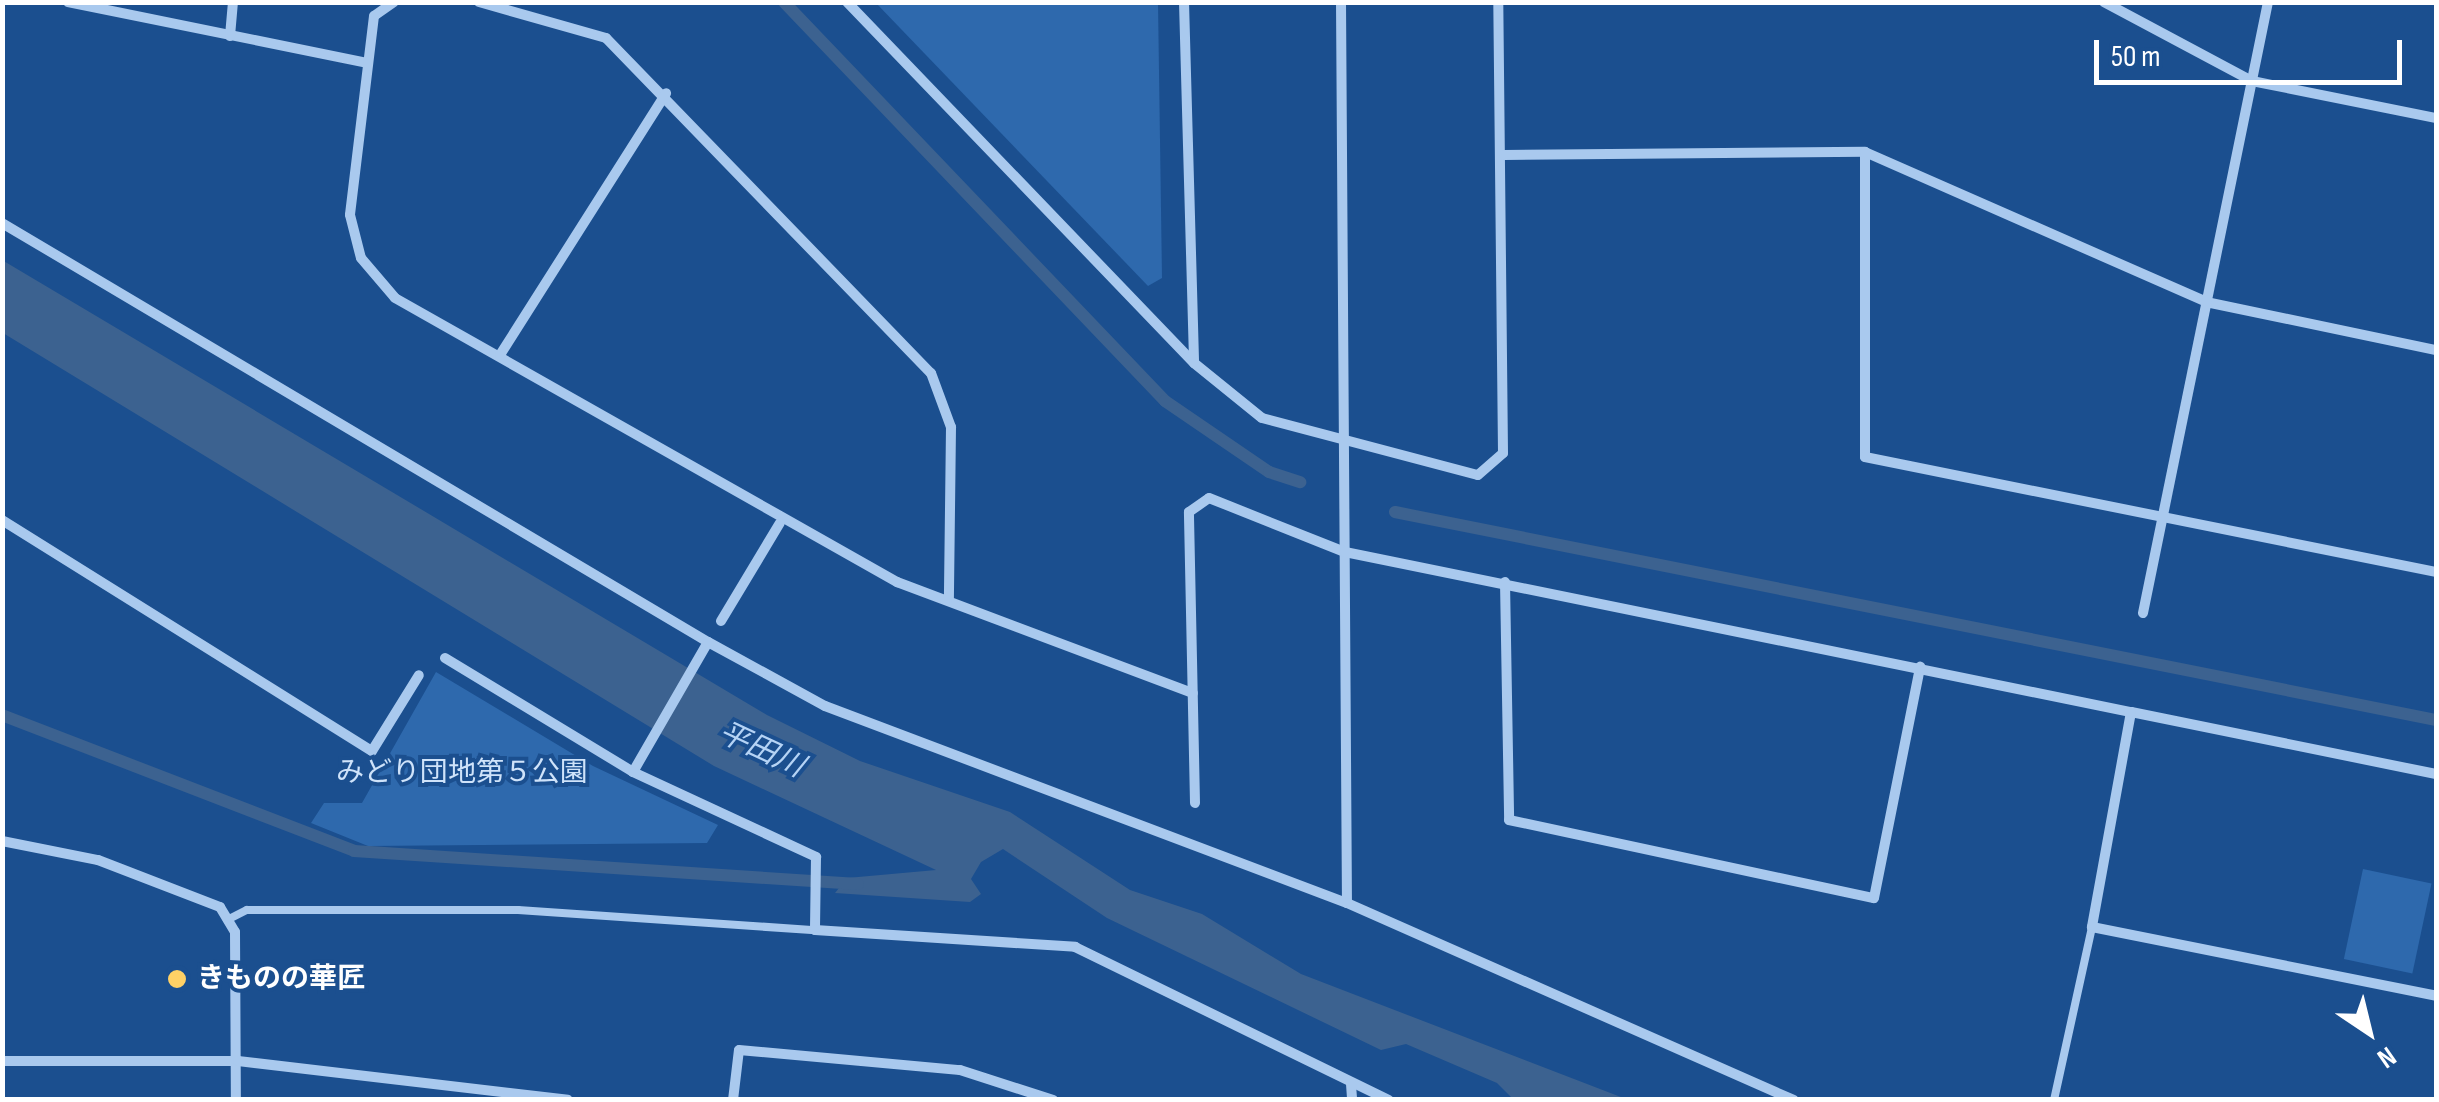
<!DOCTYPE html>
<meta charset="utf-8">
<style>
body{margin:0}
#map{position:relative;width:2439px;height:1102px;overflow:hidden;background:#1b4f8f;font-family:"Sofia Sans Condensed","Noto Sans JP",sans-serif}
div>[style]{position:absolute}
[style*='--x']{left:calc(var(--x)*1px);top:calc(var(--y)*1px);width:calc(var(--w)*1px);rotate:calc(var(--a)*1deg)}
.green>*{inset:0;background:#2e69ad;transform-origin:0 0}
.water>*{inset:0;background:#3c6290}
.stream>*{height:12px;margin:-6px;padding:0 6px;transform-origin:6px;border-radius:6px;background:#3c6290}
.service>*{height:8px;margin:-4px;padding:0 4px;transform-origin:4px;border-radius:4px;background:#a9c9ee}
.minor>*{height:10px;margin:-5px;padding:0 5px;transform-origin:5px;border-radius:5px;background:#a9c9ee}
.dots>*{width:28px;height:28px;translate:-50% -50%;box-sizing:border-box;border:5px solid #1b4f8f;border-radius:50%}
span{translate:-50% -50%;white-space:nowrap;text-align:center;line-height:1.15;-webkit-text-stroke:8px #1b4f8f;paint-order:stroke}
.park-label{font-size:28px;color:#cfe3fa}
.poi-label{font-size:28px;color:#fff;font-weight:700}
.left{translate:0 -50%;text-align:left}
.water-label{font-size:30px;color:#b5d3f5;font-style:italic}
.frame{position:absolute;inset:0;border:5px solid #fff;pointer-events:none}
.north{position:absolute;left:2319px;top:982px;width:100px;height:100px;-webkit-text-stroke:8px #1b4f8f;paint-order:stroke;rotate:145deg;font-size:28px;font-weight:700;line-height:40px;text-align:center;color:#fff}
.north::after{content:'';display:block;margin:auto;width:35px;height:45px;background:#fff;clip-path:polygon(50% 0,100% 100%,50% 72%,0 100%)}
.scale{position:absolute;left:2094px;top:40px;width:308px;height:45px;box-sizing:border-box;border:5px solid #fff;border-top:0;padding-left:12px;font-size:30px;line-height:35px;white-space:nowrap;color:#fff;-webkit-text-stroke:8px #1b4f8f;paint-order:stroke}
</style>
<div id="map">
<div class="green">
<i style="clip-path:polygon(876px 3px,1158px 3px,1162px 278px,1148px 286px)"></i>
<i style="clip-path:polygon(436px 672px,593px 766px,718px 825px,707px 843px,368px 846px,311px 823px,324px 803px,362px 803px)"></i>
<i style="left:2363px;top:869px;width:70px;height:92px;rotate:12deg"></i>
</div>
<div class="water">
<i style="clip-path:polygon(2px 260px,767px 715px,860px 761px,1010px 812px,1130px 890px,1202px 914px,1301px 974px,1626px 1099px,1513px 1099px,1497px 1083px,1406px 1044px,1381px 1050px,1107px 918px,1003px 849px,981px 862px,971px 879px,981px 894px,970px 902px,835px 893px,847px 878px,936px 870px,714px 766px,3px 333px)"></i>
</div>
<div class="stream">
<i style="--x:784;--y:2;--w:552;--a:46.32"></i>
<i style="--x:1165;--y:401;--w:126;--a:34.3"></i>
<i style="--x:1269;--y:472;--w:33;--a:18"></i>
<i style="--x:1395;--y:512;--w:1062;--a:11.3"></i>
<i style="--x:2;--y:715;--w:377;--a:21.1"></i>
<i style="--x:354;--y:851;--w:505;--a:3.75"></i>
</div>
<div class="service">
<i style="--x:227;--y:920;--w:22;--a:-27"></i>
<i style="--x:247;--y:910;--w:271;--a:0"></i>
<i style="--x:518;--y:910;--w:298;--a:3.9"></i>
<i style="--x:2054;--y:1100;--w:177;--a:-77.6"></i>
</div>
<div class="minor">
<i style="--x:68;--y:2;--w:305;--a:11.5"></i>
<i style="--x:394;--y:2;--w:24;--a:145"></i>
<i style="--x:374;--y:16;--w:200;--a:96.9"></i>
<i style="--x:350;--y:215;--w:44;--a:75.7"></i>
<i style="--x:361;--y:258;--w:52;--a:49.6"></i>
<i style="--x:395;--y:298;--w:577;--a:29.5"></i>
<i style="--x:897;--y:582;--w:316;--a:20.6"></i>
<i style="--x:479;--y:2;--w:132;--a:15.8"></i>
<i style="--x:606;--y:38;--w:467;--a:45.9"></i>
<i style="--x:931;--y:373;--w:58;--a:69.7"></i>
<i style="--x:951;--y:427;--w:171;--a:90.7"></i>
<i style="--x:847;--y:2;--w:501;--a:46.13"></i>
<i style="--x:1194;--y:363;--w:87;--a:39"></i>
<i style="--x:1262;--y:418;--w:223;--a:14.8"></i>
<i style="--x:1478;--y:475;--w:33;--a:-41"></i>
<i style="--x:1503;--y:453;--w:451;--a:-90.6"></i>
<i style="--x:1184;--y:2;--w:360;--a:88.4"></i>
<i style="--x:1341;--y:2;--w:901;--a:89.62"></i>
<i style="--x:2104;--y:2;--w:168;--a:28.1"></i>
<i style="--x:2252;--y:81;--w:188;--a:11.4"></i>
<i style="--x:230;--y:36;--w:34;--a:-85"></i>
<i style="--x:1865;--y:152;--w:305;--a:90"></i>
<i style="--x:1865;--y:457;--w:582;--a:11.39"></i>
<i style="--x:1504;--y:155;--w:361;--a:-0.5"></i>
<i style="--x:1865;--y:152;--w:373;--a:23.7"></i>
<i style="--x:2206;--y:302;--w:235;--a:11.8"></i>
<i style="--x:2;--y:223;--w:821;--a:30.69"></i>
<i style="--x:708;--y:642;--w:150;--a:120"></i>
<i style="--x:500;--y:355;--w:310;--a:-57.6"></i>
<i style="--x:2;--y:520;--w:436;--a:32"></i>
<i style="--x:372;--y:751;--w:89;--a:-58.3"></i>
<i style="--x:1505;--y:582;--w:238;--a:89"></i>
<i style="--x:1509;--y:820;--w:373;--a:12.1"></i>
<i style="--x:1874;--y:898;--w:236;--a:-78.7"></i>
<i style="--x:2143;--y:613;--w:624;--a:-78.44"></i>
<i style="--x:721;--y:621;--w:114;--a:-59"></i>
<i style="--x:708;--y:642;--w:133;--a:28.7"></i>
<i style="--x:825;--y:706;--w:558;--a:20.68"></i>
<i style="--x:1347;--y:903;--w:488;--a:23.8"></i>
<i style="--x:445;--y:658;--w:220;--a:31.2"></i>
<i style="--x:633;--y:772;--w:202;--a:24.9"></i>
<i style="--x:816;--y:857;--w:73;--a:90.8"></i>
<i style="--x:815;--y:930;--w:261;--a:3.7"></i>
<i style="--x:1075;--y:947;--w:349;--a:26"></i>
<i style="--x:2436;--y:774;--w:311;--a:-168.5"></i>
<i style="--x:2131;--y:712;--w:219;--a:100.3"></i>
<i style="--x:2092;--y:927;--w:351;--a:11.3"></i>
<i style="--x:1195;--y:803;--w:291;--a:-91.2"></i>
<i style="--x:1189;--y:512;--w:24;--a:-35"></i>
<i style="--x:1209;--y:498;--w:146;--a:21.7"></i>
<i style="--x:1345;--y:552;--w:802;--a:11.51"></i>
<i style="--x:2;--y:841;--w:98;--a:11.2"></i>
<i style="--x:98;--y:860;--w:131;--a:21.1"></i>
<i style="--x:220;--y:907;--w:29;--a:59"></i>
<i style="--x:235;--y:932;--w:168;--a:89.7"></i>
<i style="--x:2;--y:1061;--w:236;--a:0"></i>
<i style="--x:238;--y:1061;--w:332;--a:6.7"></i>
<i style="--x:1351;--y:1084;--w:16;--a:86"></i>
<i style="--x:733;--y:1100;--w:50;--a:-83.2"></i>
<i style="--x:739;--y:1050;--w:222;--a:5.2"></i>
<i style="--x:960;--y:1070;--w:98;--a:17.9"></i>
</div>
<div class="dots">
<i style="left:177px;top:979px;background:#ffd166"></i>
</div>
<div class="park-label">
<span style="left:462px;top:773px">みどり団地第５公園</span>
</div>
<div class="poi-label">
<span class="left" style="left:197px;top:979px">きものの華匠</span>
</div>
<div class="water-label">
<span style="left:761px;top:750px;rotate:25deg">平田川</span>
</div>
<div class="frame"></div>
<div class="north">N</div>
<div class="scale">50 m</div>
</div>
